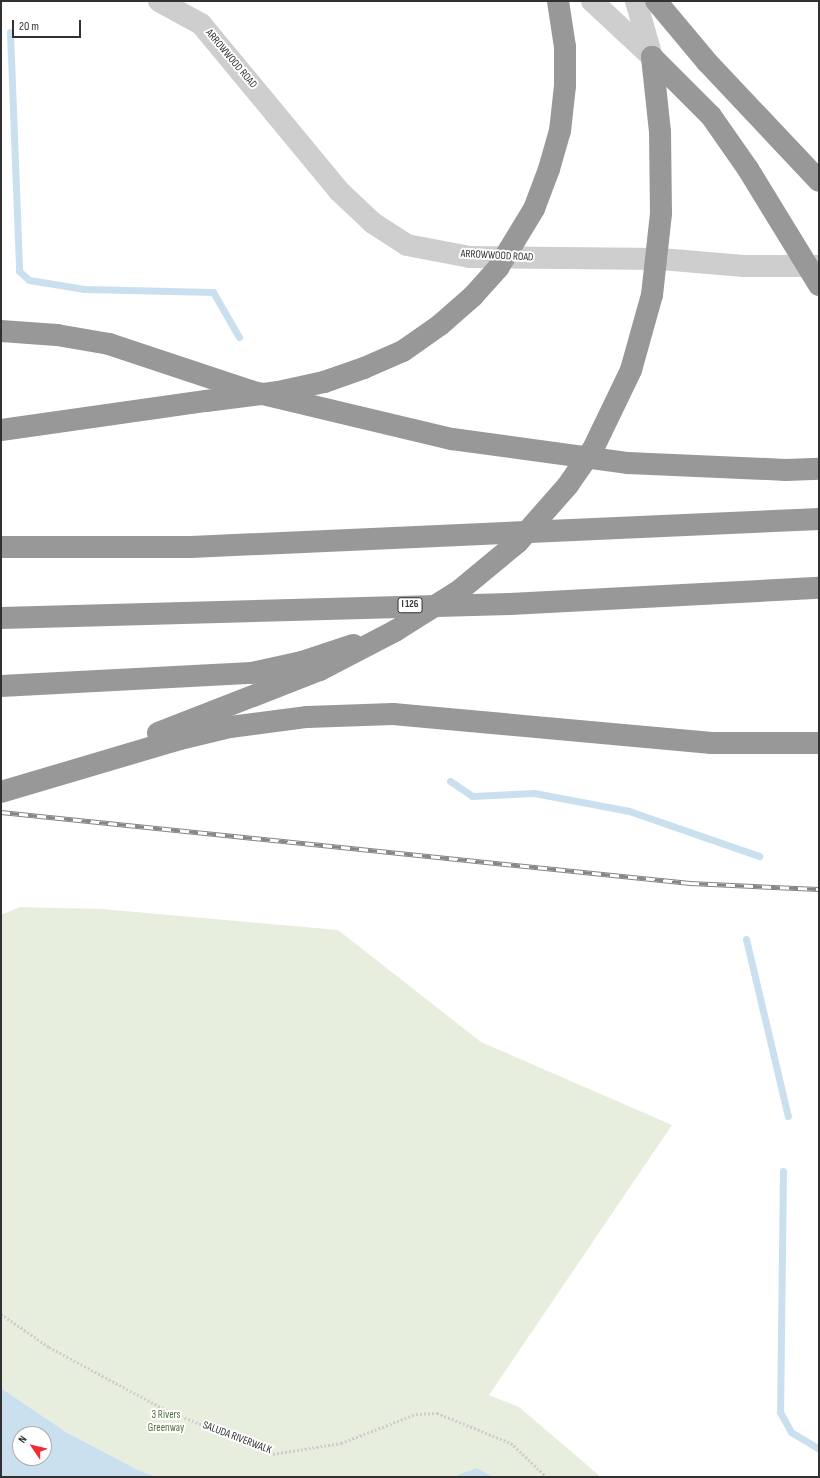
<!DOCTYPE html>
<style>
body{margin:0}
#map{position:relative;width:820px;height:1478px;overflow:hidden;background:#fff;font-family:"Sofia Sans Condensed",sans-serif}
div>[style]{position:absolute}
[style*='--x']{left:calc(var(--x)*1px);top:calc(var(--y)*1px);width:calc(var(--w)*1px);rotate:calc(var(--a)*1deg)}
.green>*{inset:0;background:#e7eede}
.water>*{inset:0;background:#cae0ef}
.stream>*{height:7px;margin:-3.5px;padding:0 3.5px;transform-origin:3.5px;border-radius:3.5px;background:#cae0ef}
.path>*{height:2.5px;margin-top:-1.25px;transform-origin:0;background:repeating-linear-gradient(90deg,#cecece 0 2px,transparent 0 4px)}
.tertiary>*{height:22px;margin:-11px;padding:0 11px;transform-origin:11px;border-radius:11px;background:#cecece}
.motorway>*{height:22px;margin:-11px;padding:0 11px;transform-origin:11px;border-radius:11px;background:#989898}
.rail>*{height:4.5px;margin-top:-2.25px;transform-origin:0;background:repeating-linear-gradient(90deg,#fff 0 9px,#868686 0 18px);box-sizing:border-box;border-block:1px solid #868686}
.motorway-bridge>*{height:22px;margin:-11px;padding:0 11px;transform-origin:11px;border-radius:11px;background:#989898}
span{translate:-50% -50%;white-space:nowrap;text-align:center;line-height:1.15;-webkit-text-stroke:4px #fff;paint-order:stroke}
.shield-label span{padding:1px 3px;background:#fff;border:1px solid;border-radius:3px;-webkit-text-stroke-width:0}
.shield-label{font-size:10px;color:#313131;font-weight:700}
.street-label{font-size:11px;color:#313131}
.park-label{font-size:11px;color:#54703b}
.frame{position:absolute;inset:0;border:2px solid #313131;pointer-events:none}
.north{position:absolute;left:12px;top:1426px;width:40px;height:40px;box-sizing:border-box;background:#fff;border:1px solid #adadad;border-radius:50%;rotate:305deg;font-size:11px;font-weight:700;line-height:16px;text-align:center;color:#313131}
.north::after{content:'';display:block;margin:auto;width:14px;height:18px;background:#f12a38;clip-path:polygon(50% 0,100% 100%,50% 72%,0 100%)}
.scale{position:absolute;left:12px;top:20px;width:69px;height:18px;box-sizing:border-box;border:2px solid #313131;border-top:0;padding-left:5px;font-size:12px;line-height:14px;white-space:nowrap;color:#313131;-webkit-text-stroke:3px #fff;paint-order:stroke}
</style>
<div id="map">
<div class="green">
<i style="clip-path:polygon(20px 907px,102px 909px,338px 930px,481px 1042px,672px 1125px,489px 1395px,519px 1407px,601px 1477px,494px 1477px,477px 1468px,454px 1477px,157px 1477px,138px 1470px,66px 1432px,1px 1388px,1px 915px)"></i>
</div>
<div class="water">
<i style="clip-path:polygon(evenodd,1px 1388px,66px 1432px,138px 1470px,157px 1477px,1px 1477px,1px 1388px,20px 1434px,44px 1434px,44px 1458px,20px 1458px,20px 1434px)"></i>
<i style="clip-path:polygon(477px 1468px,494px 1477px,454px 1477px,460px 1474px)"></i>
</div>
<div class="stream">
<i style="--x:10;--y:32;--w:239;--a:87.8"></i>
<i style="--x:19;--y:271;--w:13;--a:42"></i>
<i style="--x:29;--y:280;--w:56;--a:9.3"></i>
<i style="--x:84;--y:289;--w:129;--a:1.3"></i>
<i style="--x:213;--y:292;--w:52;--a:60"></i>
<i style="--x:450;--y:781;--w:27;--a:34"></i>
<i style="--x:472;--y:796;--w:62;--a:-2.8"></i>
<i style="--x:534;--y:793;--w:97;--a:10.7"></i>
<i style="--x:629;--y:811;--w:138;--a:19.1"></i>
<i style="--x:746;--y:939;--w:182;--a:76.7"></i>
<i style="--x:783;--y:1171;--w:241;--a:90.7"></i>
<i style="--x:780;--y:1412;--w:23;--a:61"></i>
<i style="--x:791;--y:1432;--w:33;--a:31"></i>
</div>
<div class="path">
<i style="--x:1;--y:1314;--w:58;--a:34.5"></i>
<i style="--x:49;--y:1347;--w:133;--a:28.3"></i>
<i style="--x:166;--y:1410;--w:116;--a:22.4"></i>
<i style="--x:273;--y:1454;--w:69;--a:-9.2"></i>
<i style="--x:341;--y:1443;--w:80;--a:-21.1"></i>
<i style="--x:416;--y:1414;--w:21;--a:-3"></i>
<i style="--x:437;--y:1413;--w:80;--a:22.1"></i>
<i style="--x:511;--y:1443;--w:50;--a:43.4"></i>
</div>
<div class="tertiary">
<i style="--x:159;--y:1;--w:48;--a:28.7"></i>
<i style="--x:201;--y:24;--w:217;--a:50.4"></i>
<i style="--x:339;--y:191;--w:47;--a:43.3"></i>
<i style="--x:373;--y:223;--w:40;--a:32.9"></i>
<i style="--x:407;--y:245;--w:64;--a:10.8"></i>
<i style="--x:470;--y:257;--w:191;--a:0.6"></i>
<i style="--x:661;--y:259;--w:83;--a:4.8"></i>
<i style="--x:744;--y:266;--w:75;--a:0"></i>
<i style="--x:592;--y:1;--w:82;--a:43"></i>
<i style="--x:636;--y:1;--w:58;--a:74.1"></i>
</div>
<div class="motorway">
<i style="--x:656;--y:1;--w:80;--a:50.1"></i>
<i style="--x:707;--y:62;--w:163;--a:46.7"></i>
<i style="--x:652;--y:57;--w:75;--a:83.9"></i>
<i style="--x:660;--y:132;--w:81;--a:89.3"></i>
<i style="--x:652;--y:57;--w:83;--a:45"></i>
<i style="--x:711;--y:116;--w:65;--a:55.1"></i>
<i style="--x:534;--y:209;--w:43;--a:-69.4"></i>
<i style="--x:549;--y:169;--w:40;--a:-74"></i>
<i style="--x:560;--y:131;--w:45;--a:-83.7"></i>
<i style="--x:565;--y:86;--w:39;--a:-90"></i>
<i style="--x:565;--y:47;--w:47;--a:-98.7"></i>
<i style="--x:1;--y:331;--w:56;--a:4.1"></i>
<i style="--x:57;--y:335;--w:53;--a:9.8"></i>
<i style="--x:109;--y:344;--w:149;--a:18.4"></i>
<i style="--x:250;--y:391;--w:208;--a:13.4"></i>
<i style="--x:452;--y:439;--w:178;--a:7.8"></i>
<i style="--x:628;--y:463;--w:158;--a:2.5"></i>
<i style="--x:786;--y:470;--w:33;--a:-2"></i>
<i style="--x:1;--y:430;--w:207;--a:-8.1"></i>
<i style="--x:1;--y:547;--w:190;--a:0"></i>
<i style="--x:191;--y:547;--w:629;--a:-2.55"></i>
<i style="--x:1;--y:618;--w:509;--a:-1.58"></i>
<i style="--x:510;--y:604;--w:309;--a:-3"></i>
<i style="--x:1;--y:686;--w:251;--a:-3"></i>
<i style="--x:252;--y:673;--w:51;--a:-12.4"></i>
<i style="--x:302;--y:662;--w:54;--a:-18.4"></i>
<i style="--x:158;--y:733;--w:174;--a:-21.3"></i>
<i style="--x:1;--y:792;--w:187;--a:-16.5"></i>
<i style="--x:180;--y:739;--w:51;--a:-13.5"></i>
<i style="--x:230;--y:727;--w:78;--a:-7.4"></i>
<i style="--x:307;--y:717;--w:86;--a:-2"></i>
<i style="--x:393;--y:714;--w:320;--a:5.2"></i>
<i style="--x:712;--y:743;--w:107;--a:0"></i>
</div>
<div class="rail">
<i style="--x:1;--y:812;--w:693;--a:5.88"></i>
<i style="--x:690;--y:883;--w:129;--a:2.7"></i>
</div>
<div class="motorway-bridge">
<i style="--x:748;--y:169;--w:136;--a:58.5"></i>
<i style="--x:206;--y:401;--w:73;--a:-7.1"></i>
<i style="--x:278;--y:392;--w:47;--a:-12.3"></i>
<i style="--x:324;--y:382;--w:42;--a:-19.3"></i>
<i style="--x:364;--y:368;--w:43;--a:-23.6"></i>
<i style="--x:403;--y:351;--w:45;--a:-35.1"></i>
<i style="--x:440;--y:325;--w:44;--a:-41.3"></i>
<i style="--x:473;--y:296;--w:38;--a:-48"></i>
<i style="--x:498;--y:268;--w:69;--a:-58.6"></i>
<i style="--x:320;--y:670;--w:85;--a:-27.5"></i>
<i style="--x:395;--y:631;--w:77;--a:-32.2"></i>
<i style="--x:460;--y:590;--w:75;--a:-39.6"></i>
<i style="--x:518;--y:542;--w:76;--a:-48.7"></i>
<i style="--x:568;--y:485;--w:44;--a:-55.2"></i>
<i style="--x:593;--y:449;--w:88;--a:-64.3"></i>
<i style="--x:631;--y:370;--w:78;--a:-74.4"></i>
<i style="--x:652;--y:295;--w:82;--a:-83.7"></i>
</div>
<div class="shield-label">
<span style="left:410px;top:605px">I 126</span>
</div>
<div class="street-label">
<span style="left:231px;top:59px;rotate:50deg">ARROWWOOD ROAD</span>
<span style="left:497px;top:256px;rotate:3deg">ARROWWOOD ROAD</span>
<span style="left:237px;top:1438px;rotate:21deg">SALUDA RIVERWALK</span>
</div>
<div class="park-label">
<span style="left:166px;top:1422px">3 Rivers<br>Greenway</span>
</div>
<div class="frame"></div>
<div class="north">N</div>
<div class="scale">20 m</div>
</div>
